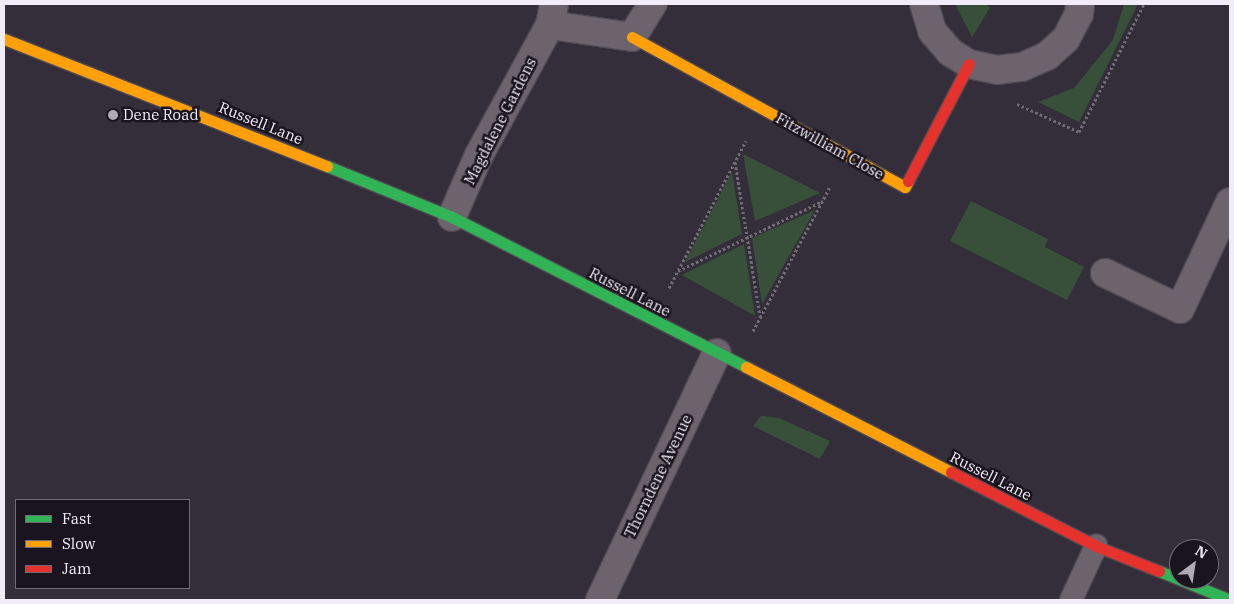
<!DOCTYPE html>
<style>
body{margin:0}
#map{position:relative;width:1234px;height:604px;overflow:hidden;background:#332e39;font-family:"IBM Plex Serif",serif}
div>[style]{position:absolute}
[style*='--x']{left:calc(var(--x)*1px);top:calc(var(--y)*1px);width:calc(var(--w)*1px);rotate:calc(var(--a)*1deg)}
.green>*{inset:0;background:#38503a}
.path>*{height:3px;margin-top:-1.5px;transform-origin:0;background:repeating-linear-gradient(90deg,#726a74 0 2.5px,transparent 0 5px)}
.roads{filter:drop-shadow(1px 0 #4e4953) drop-shadow(-1px 0 #4e4953) drop-shadow(0 1px #4e4953) drop-shadow(0 -1px #4e4953)}
.lane>*{height:22px;margin:-11px;padding:0 11px;transform-origin:11px;border-radius:11px;background:#6c636c}
.street>*{height:28px;margin:-14px;padding:0 14px;transform-origin:14px;border-radius:14px;background:#6c636c}
.fast>*{height:11px;margin:-5.5px;padding:0 5.5px;transform-origin:5.5px;border-radius:5.5px;background:#30b455}
.slow>*{height:11px;margin:-5.5px;padding:0 5.5px;transform-origin:5.5px;border-radius:5.5px;background:#ff9f0a}
.jam>*{height:11px;margin:-5.5px;padding:0 5.5px;transform-origin:5.5px;border-radius:5.5px;background:#e5322d}
.dots>*{width:14px;height:14px;translate:-50% -50%;box-sizing:border-box;border:2px solid #19141d;border-radius:50%}
span{translate:-50% -50%;white-space:nowrap;text-align:center;line-height:1.15;-webkit-text-stroke:5px #19141d;paint-order:stroke}
.poi-label{font-size:15px;color:#f2ecf8}
.left{translate:0 -50%;text-align:left}
.street-label{font-size:15px;color:#f2ecf8}
.frame{position:absolute;inset:0;border:5px solid #f2ecf8;pointer-events:none}
.legend{position:absolute;left:15px;top:499px;width:175px;height:90px;box-sizing:border-box;background:#19141d;border:1px solid #706a75;margin:0;padding:6px 9px;list-style:none;font-size:15px;color:#f2ecf8}
.legend li{display:flex;align-items:center;gap:10px;height:25px}
.legend b{width:25px;border:1px solid #706a75}
.north{position:absolute;left:1169px;top:539px;width:50px;height:50px;box-sizing:border-box;background:#19141d;border:1px solid #706a75;border-radius:50%;rotate:31deg;font-size:14px;font-weight:700;line-height:20px;text-align:center;color:#f2ecf8}
.north::after{content:'';display:block;margin:auto;width:18px;height:22px;background:#afaab5;clip-path:polygon(50% 0,100% 100%,50% 72%,0 100%)}
</style>
<div id="map">
<div class="green">
<i style="clip-path:polygon(955px 4px,986px 4px,990px 8px,972px 37px)"></i>
<i style="clip-path:polygon(1124px 4px,1138px 4px,1079px 122px,1038px 102px,1074px 88px,1113px 40px)"></i>
<i style="clip-path:polygon(743px 154px,820px 193px,755px 221px)"></i>
<i style="clip-path:polygon(732px 172px,742px 234px,685px 262px)"></i>
<i style="clip-path:polygon(971px 201px,1048px 239px,1045px 247px,1084px 267px,1067px 300px,950px 241px)"></i>
<i style="clip-path:polygon(815px 210px,762px 304px,752px 238px)"></i>
<i style="clip-path:polygon(744px 244px,755px 316px,682px 275px)"></i>
<i style="clip-path:polygon(761px 416px,779px 418px,830px 441px,820px 459px,753px 426px)"></i>
</div>
<div class="path">
<i style="--x:1017;--y:104;--w:68;--a:24.3"></i>
<i style="--x:1079;--y:132;--w:144;--a:-63.1"></i>
<i style="--x:735;--y:162;--w:156;--a:80.8"></i>
<i style="--x:678;--y:271;--w:161;--a:-25.8"></i>
<i style="--x:669;--y:288;--w:166;--a:-62.4"></i>
<i style="--x:753;--y:331;--w:163;--a:-61.9"></i>
</div>
<div class="roads">
<div class="lane">
<i style="--x:1071;--y:600;--w:60;--a:-65.2"></i>
</div>
<div class="street">
<i style="--x:924;--y:4;--w:28;--a:73"></i>
<i style="--x:932;--y:31;--w:28;--a:49"></i>
<i style="--x:950;--y:52;--w:22;--a:32"></i>
<i style="--x:969;--y:64;--w:29;--a:12"></i>
<i style="--x:997;--y:70;--w:25;--a:-7"></i>
<i style="--x:1022;--y:67;--w:27;--a:-24"></i>
<i style="--x:1047;--y:56;--w:25;--a:-42"></i>
<i style="--x:1066;--y:39;--w:28;--a:-63"></i>
<i style="--x:1079;--y:14;--w:10;--a:-84"></i>
<i style="--x:550;--y:25;--w:83;--a:8.3"></i>
<i style="--x:632;--y:37;--w:39;--a:-58"></i>
<i style="--x:452;--y:217;--w:68;--a:-66.5"></i>
<i style="--x:479;--y:155;--w:148;--a:-61.4"></i>
<i style="--x:550;--y:25;--w:21;--a:-79"></i>
<i style="--x:1105;--y:273;--w:83;--a:25.6"></i>
<i style="--x:1180;--y:309;--w:118;--a:-65"></i>
<i style="--x:600;--y:600;--w:273;--a:-64.7"></i>
</div>
<div class="fast">
<i style="--x:327;--y:166;--w:135;--a:22.2"></i>
<i style="--x:452;--y:217;--w:330;--a:27"></i>
<i style="--x:1159;--y:571;--w:77;--a:22.2"></i>
</div>
<div class="slow">
<i style="--x:632;--y:37;--w:311;--a:28.8"></i>
<i style="--x:905;--y:187;--w:7;--a:-63"></i>
<i style="--x:4;--y:39;--w:347;--a:21.5"></i>
<i style="--x:746;--y:367;--w:230;--a:27.1"></i>
</div>
<div class="jam">
<i style="--x:908;--y:181;--w:132;--a:-62.5"></i>
<i style="--x:951;--y:472;--w:163;--a:27"></i>
<i style="--x:1096;--y:546;--w:68;--a:21.6"></i>
</div>
</div>
<div class="dots">
<i style="left:113px;top:115px;background:#afaab5"></i>
</div>
<div class="poi-label">
<span class="left" style="left:123px;top:115px">Dene Road</span>
</div>
<div class="street-label">
<span style="left:500px;top:121px;rotate:-63deg">Magdalene Gardens</span>
<span style="left:261px;top:123px;rotate:22deg">Russell Lane</span>
<span style="left:830px;top:146px;rotate:29deg">Fitzwilliam Close</span>
<span style="left:630px;top:292px;rotate:27deg">Russell Lane</span>
<span style="left:658px;top:476px;rotate:-64deg">Thorndene Avenue</span>
<span style="left:991px;top:476px;rotate:27deg">Russell Lane</span>
</div>
<div class="frame"></div>
<ul class="legend">
<li><b style="height:6px;background:#30b455"></b>Fast</li>
<li><b style="height:6px;background:#ff9f0a"></b>Slow</li>
<li><b style="height:6px;background:#e5322d"></b>Jam</li>
</ul>
<div class="north">N</div>
</div>
